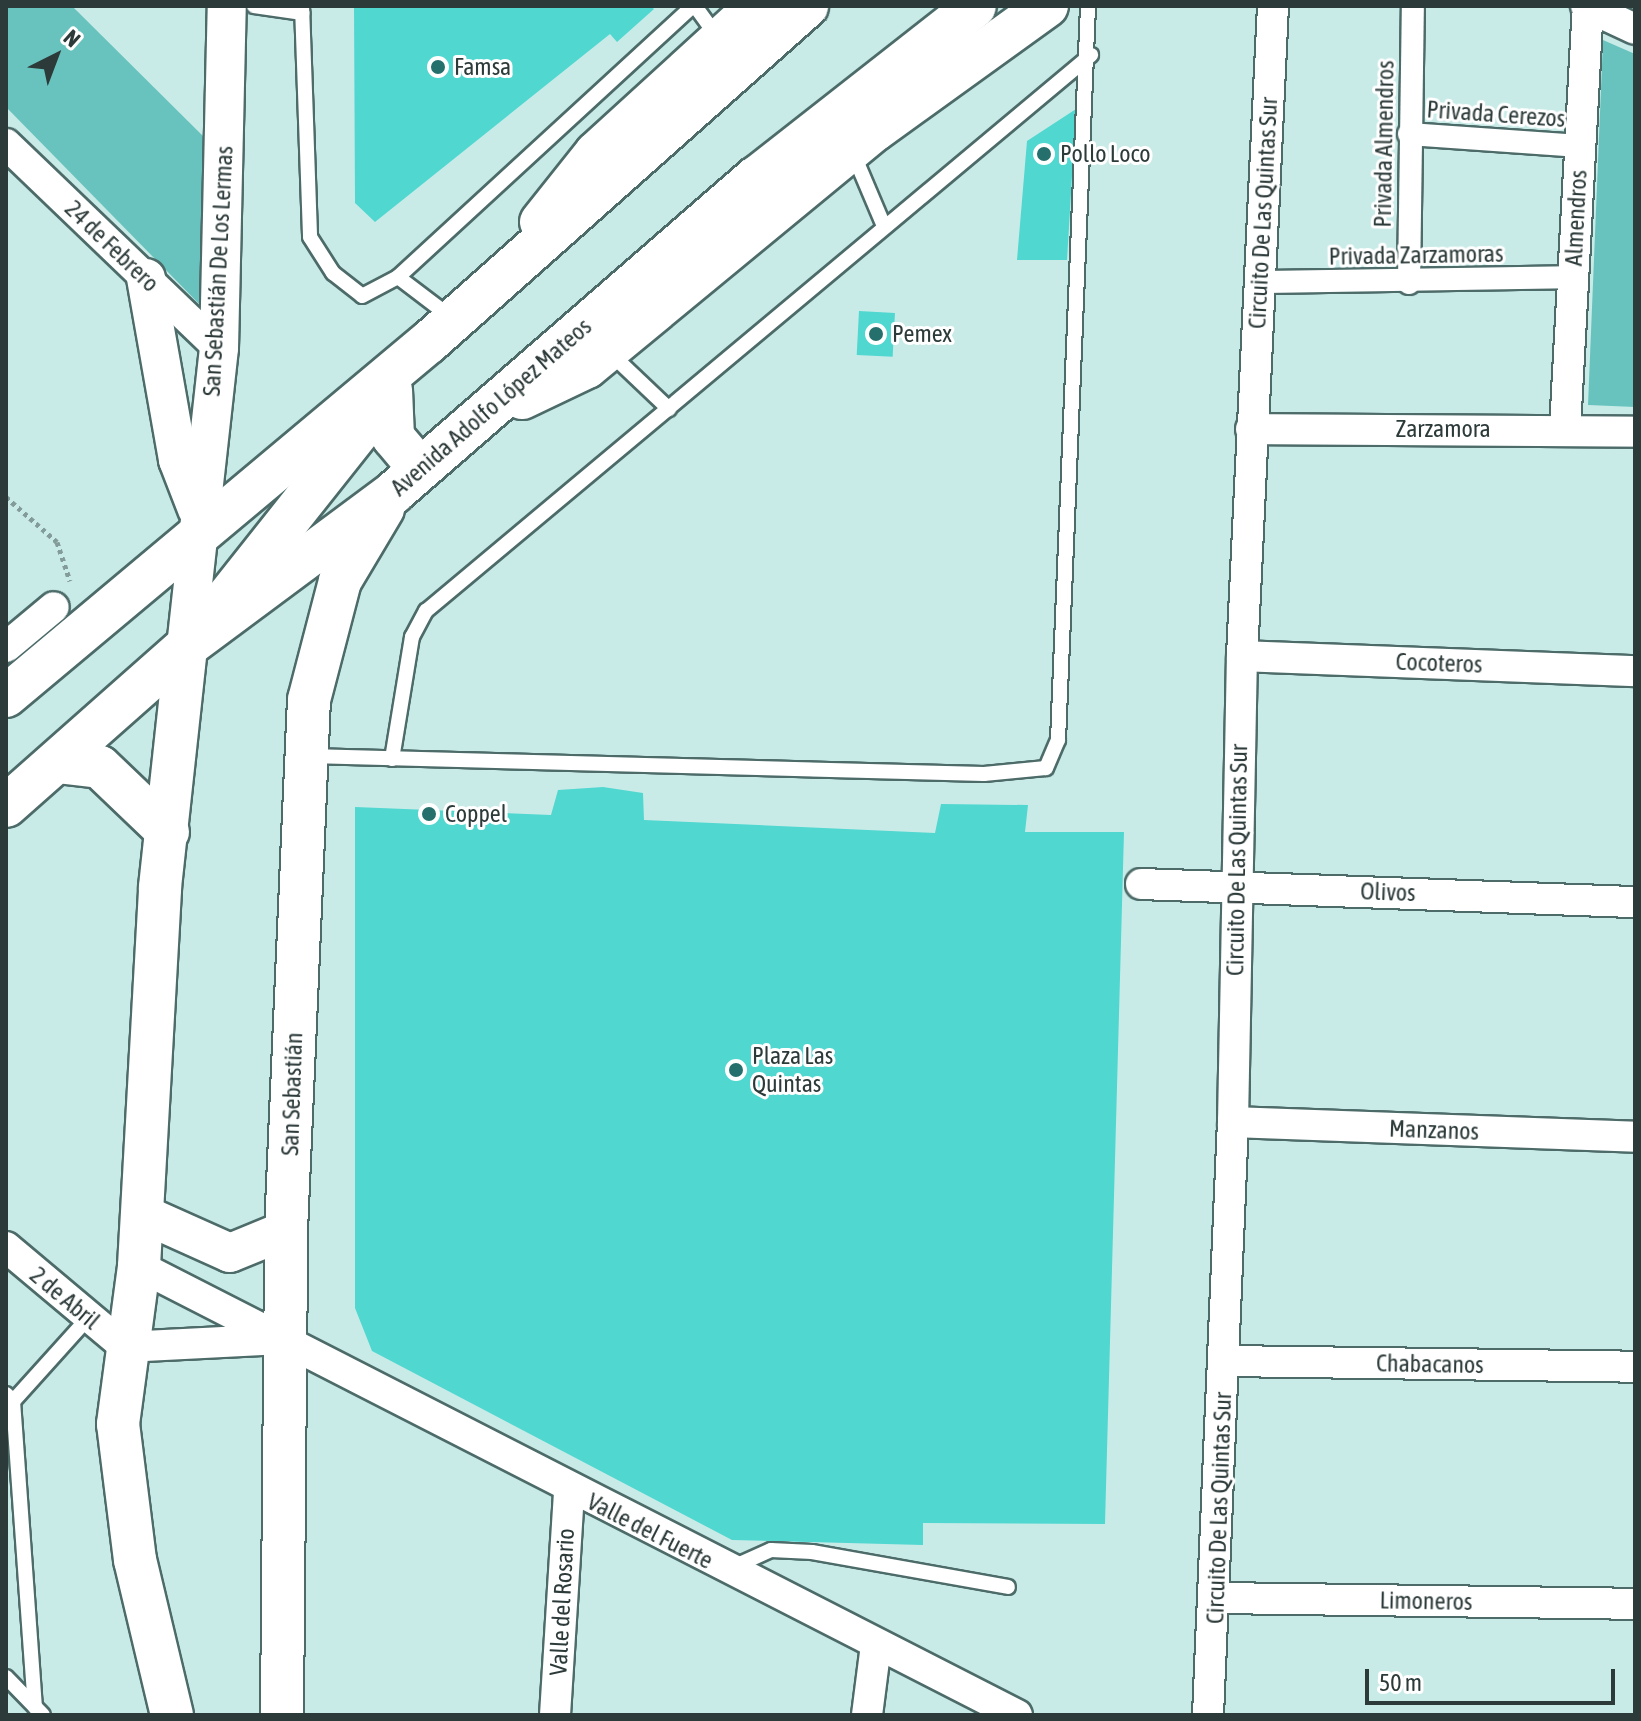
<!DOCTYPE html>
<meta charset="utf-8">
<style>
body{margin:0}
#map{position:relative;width:1641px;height:1721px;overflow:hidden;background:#c9ebe8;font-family:"Asap Condensed",sans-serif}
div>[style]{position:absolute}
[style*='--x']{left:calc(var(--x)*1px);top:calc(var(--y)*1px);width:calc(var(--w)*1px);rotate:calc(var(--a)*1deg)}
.green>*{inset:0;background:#68c3be}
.building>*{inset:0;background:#50d7d0;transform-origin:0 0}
.path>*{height:5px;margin-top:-2.5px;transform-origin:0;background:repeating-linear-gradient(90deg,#839c9a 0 4px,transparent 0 8px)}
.roads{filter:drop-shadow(2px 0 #4c6b69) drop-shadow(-2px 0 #4c6b69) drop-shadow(0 2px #4c6b69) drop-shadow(0 -2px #4c6b69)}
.service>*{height:14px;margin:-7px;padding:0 7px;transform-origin:7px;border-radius:7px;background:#fff}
.pedestrian>*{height:22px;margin:-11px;padding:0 11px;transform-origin:11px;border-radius:11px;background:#fff}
.minor>*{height:30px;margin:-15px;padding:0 15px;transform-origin:15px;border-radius:15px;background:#fff}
.tertiary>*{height:38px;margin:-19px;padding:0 19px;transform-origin:19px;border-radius:19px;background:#fff}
.secondary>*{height:42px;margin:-21px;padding:0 21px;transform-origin:21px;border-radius:21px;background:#fff}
.dots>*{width:22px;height:22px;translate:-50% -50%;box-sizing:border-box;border:4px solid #fff;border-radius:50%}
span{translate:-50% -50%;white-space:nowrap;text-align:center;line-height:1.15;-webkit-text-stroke:6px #fff;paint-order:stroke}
.poi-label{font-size:24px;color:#2c3a39}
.left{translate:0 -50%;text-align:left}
.street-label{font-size:24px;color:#2c3a39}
.frame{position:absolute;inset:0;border:8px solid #2c3a39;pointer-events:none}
.north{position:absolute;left:16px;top:16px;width:80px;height:80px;-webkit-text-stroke:6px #fff;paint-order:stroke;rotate:42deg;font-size:22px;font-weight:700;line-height:32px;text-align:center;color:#2c3a39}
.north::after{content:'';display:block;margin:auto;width:28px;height:36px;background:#2c3a39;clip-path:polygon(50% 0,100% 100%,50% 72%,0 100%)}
.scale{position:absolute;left:1365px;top:1669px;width:250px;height:36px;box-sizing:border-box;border:4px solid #2c3a39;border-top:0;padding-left:10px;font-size:24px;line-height:28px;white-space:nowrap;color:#2c3a39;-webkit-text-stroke:6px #fff;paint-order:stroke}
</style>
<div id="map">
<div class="green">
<i style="clip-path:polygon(6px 6px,72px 6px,210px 143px,209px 314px,6px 107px)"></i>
<i style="clip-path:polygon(1603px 40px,1635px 54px,1635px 407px,1588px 405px)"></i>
</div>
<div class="building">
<i style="clip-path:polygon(354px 6px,651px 6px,654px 9px,617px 42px,610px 34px,375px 222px,355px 203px)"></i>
<i style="clip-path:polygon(1076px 109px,1067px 260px,1017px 260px,1027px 141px)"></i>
<i style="left:859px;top:311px;width:36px;height:44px;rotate:3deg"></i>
<i style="clip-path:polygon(603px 787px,643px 793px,644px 820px,935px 833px,941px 804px,1028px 805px,1025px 832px,1124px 832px,1105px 1524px,923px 1523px,923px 1545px,732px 1540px,372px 1351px,355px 1308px,355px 807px,551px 815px,558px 790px)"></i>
</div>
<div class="path">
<i style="--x:6;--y:497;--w:68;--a:41.4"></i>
<i style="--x:57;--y:542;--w:41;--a:71.6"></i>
</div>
<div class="roads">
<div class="service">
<i style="--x:254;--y:6;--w:49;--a:8.3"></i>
<i style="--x:302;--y:6;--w:231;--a:88"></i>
<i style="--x:310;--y:237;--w:43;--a:57.4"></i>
<i style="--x:333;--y:273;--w:37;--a:38"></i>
<i style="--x:362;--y:296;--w:41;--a:-27.8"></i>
<i style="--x:398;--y:277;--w:401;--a:-42.6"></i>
<i style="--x:695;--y:6;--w:39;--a:54"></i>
<i style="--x:853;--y:153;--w:79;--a:67"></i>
<i style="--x:398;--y:277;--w:68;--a:37.2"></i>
<i style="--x:611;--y:354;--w:80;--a:43.5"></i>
<i style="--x:309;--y:756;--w:675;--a:1.53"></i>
<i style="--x:984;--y:774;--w:62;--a:-5.5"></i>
<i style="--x:1046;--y:768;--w:30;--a:-67"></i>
<i style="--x:1058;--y:740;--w:735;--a:-87.66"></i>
<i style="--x:392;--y:759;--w:124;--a:-80.7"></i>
<i style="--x:412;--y:637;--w:30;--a:-62"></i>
<i style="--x:426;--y:611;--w:867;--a:-39.9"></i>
<i style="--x:6;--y:1394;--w:10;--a:45"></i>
<i style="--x:13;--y:1401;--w:307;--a:85.9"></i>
<i style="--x:7;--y:1408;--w:120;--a:-48"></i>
<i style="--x:731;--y:1568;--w:44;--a:-24.2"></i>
<i style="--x:771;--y:1550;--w:41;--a:2.8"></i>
<i style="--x:812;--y:1552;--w:199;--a:10.1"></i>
<i style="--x:6;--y:1677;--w:53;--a:45.8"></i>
</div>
<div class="pedestrian">
<i style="--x:1409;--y:134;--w:171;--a:4"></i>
<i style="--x:1260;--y:282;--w:313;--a:-0.9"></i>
<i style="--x:1409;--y:283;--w:277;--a:-89.2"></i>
</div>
<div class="minor">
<i style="--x:1586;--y:6;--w:54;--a:25.1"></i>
<i style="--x:6;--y:144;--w:295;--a:43.8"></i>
<i style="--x:1251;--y:429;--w:384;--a:0.4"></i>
<i style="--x:1565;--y:429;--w:423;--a:-86.9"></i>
<i style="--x:6;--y:647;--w:62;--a:-39.8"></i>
<i style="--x:1242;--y:656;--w:393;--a:2.2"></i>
<i style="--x:1141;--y:884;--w:494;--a:2.1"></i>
<i style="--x:1233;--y:1122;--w:402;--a:2.1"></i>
<i style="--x:6;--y:1247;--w:155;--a:40"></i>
<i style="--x:125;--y:1347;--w:157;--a:-2.9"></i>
<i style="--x:139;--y:1266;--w:986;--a:27.08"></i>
<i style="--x:1225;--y:1361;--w:410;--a:0.8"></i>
<i style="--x:1217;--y:1598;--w:418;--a:0.8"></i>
<i style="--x:555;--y:1715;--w:225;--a:-86.4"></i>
<i style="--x:867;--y:1715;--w:71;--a:-82.7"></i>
<i style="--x:1208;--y:1715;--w:594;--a:-87.59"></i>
<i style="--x:1233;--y:1122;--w:466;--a:-88.9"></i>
<i style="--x:1242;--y:656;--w:651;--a:-87.27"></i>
</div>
<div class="tertiary">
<i style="--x:146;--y:278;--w:185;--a:80"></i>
<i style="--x:178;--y:460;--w:53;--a:68.8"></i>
<i style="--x:186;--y:647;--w:301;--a:-83.7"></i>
<i style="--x:219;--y:348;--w:342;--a:-88.7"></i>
<i style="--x:143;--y:1214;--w:95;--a:24.1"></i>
<i style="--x:230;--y:1253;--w:61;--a:-22.3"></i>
</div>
<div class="secondary">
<i style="--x:541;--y:222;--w:88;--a:-51.4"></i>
<i style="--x:596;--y:153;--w:218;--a:-42.4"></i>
<i style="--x:391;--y:390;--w:47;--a:87.6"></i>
<i style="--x:393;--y:437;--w:42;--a:49.8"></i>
<i style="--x:522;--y:398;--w:72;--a:-25.5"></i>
<i style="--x:587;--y:367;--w:373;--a:-39.5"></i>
<i style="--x:875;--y:130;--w:212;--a:-35.8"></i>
<i style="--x:226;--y:599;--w:254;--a:-51.6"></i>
<i style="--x:6;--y:696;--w:552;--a:-39.93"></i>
<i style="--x:429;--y:342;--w:506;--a:-41.63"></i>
<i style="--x:57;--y:762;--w:43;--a:6.6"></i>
<i style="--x:100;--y:767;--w:94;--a:43.7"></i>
<i style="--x:6;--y:806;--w:240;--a:-41.5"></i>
<i style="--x:186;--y:647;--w:258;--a:-36.6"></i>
<i style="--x:393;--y:493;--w:481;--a:-41"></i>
<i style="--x:756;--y:178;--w:278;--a:-38.1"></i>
<i style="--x:172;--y:1715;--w:159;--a:-103.4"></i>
<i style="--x:135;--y:1560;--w:137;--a:-97.1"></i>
<i style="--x:118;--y:1424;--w:159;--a:-82.4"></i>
<i style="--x:139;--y:1266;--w:380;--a:-86.8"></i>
<i style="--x:160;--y:887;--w:241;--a:-83.8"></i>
<i style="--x:282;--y:1715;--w:485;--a:-89.5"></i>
<i style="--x:286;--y:1230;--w:530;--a:-87.52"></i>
<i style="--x:309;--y:700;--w:123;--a:-75.4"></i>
<i style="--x:340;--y:581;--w:84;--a:-59.2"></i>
</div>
</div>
<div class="dots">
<i style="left:438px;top:67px;background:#25706c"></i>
<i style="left:1044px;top:154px;background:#25706c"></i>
<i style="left:876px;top:334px;background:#25706c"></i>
<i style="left:429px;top:814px;background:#25706c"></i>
<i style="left:736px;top:1070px;background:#25706c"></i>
</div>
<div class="poi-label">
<span class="left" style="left:454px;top:67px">Famsa</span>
<span class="left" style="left:1060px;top:154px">Pollo Loco</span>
<span class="left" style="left:892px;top:334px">Pemex</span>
<span class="left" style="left:445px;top:814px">Coppel</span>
<span class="left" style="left:752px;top:1070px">Plaza Las<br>Quintas</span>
</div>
<div class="street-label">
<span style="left:1496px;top:114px;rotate:4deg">Privada Cerezos</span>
<span style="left:1384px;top:144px;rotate:-89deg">Privada Almendros</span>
<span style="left:1263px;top:213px;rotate:-87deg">Circuito De Las Quintas Sur</span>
<span style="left:1576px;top:218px;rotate:-87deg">Almendros</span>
<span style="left:112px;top:246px;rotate:44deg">24 de Febrero</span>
<span style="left:1416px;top:255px;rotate:-1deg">Privada Zarzamoras</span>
<span style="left:218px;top:271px;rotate:-87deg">San Sebastián De Los Lermas</span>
<span style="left:491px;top:407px;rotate:-41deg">Avenida Adolfo López Mateos</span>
<span style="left:1443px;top:429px">Zarzamora</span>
<span style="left:1439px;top:663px;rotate:2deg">Cocoteros</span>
<span style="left:1237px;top:860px;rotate:-89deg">Circuito De Las Quintas Sur</span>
<span style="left:1388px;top:892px;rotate:2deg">Olivos</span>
<span style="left:292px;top:1094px;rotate:-88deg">San Sebastián</span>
<span style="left:1434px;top:1130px;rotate:2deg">Manzanos</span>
<span style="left:65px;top:1298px;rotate:40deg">2 de Abril</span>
<span style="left:1430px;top:1364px;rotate:1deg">Chabacanos</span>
<span style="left:1219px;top:1508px;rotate:-88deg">Circuito De Las Quintas Sur</span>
<span style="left:650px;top:1531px;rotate:27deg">Valle del Fuerte</span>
<span style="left:1426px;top:1601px;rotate:1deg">Limoneros</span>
<span style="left:562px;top:1602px;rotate:-87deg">Valle del Rosario</span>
</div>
<div class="frame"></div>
<div class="north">N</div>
<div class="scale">50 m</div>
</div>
